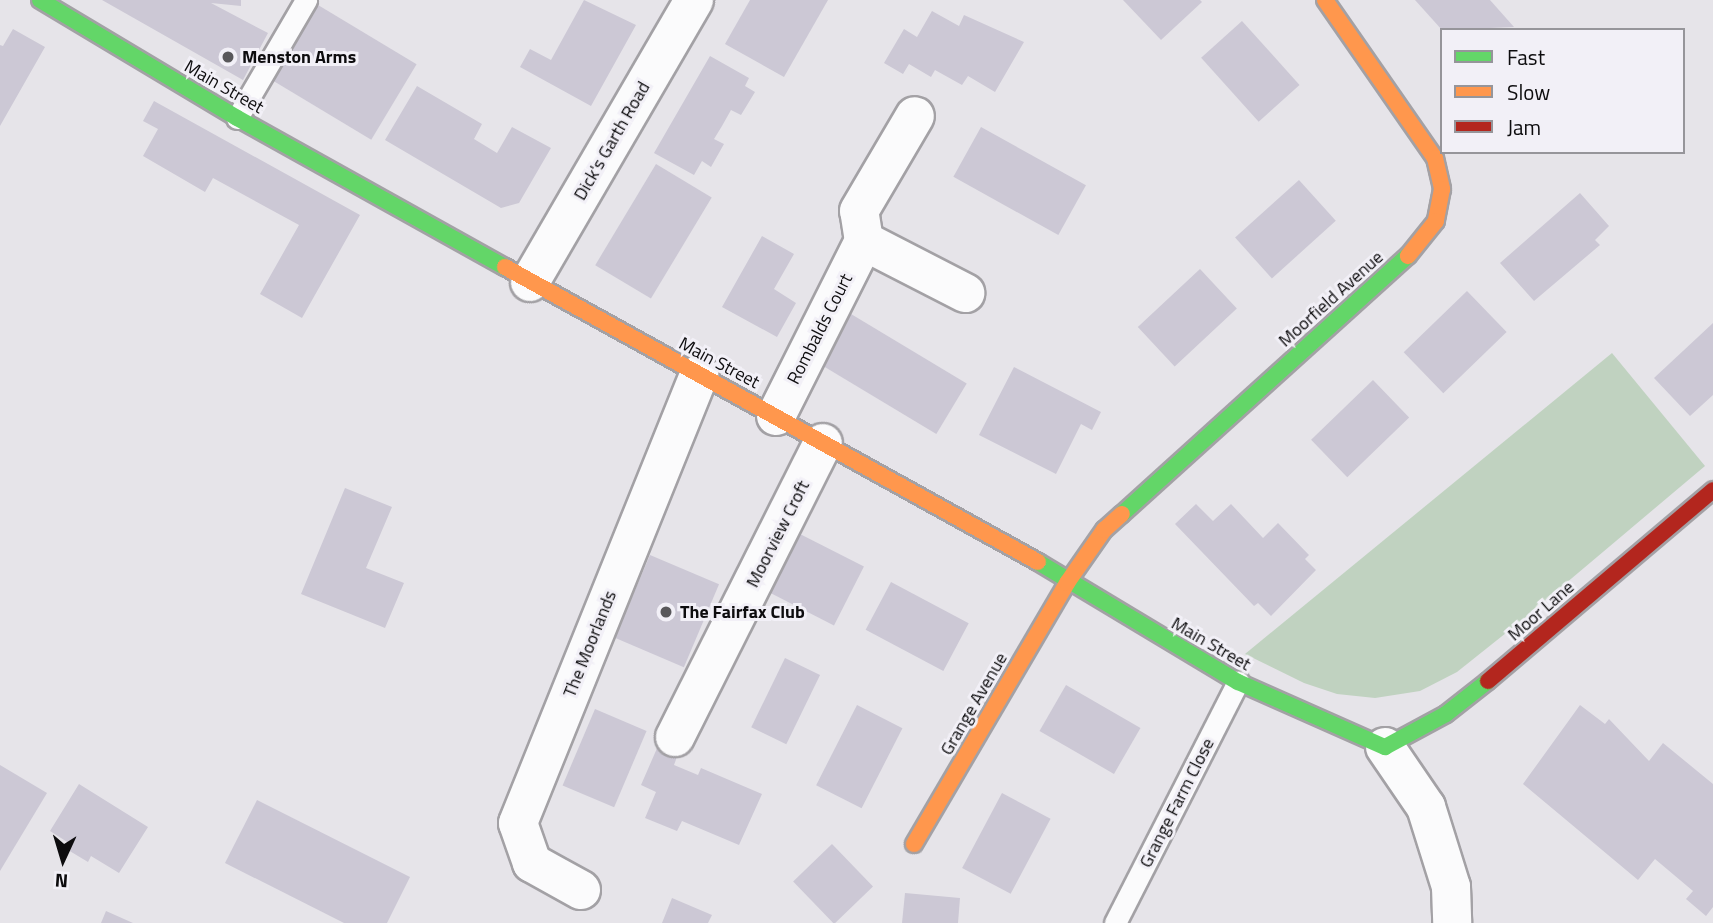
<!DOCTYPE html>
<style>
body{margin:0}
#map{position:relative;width:1713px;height:923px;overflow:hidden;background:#e6e4e9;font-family:"Titillium Web",sans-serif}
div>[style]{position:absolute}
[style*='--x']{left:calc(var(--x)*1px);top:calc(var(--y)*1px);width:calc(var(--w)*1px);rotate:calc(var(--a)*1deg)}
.green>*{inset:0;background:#c0d2c0}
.building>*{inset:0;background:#ccc8d5;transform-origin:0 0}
.roads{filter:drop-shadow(2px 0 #a3a1a5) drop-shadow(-2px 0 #a3a1a5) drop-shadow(0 2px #a3a1a5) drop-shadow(0 -2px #a3a1a5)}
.lane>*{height:21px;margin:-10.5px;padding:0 10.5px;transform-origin:10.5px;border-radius:10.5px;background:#fbfbfc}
.street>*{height:38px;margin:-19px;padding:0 19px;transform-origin:19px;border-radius:19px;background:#fbfbfc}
.fast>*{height:16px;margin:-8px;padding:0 8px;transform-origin:8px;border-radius:8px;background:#63d668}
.slow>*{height:16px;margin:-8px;padding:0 8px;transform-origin:8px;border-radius:8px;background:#ff974d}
.jam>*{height:16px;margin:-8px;padding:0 8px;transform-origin:8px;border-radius:8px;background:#b3261e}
.dots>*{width:19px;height:19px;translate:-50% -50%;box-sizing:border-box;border:4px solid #f2f0f7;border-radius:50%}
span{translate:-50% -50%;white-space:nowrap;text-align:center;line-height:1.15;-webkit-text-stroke:6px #f2f0f7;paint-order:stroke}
.poi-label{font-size:18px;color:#0d0c0e;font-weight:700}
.left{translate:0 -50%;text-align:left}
.street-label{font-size:18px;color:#0d0c0e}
.legend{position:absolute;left:1440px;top:28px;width:245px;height:126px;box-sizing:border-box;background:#f2f0f7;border:2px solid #96959a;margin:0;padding:9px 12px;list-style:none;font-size:21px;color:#0d0c0e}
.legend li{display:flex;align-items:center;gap:14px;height:35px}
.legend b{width:35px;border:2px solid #96959a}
.north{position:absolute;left:28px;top:825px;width:70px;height:70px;-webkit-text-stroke:5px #f2f0f7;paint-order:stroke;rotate:184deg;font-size:19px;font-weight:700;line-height:28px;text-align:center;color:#0d0c0e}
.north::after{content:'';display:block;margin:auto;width:24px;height:32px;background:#0d0c0e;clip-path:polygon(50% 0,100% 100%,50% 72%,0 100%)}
</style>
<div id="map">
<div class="green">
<i style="clip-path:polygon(1612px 353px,1705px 466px,1521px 621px,1457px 672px,1420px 691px,1375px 698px,1337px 694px,1304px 683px,1245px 654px)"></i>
</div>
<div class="building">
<i style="clip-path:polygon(102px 0,241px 0,241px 6px,211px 3px,268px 33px,243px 80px)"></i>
<i style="clip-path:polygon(584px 0,636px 25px,591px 106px,520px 67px,530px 49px,551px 60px)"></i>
<i style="clip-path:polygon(750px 0,828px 0,784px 77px,725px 44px)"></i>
<i style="clip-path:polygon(1123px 0,1200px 0,1202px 2px,1161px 40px)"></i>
<i style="clip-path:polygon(1415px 0,1490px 0,1514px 27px,1442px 30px)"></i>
<i style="left:318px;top:5px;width:115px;height:88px;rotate:31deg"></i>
<i style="clip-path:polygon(932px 11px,959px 26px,964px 15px,1024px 42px,995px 92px,968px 76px,962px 85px,935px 70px,931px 77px,909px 64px,903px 74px,884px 63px,904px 29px,917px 37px)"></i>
<i style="left:1242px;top:21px;width:86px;height:55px;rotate:48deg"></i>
<i style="clip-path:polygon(13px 29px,45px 47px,0 126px,0 45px,3px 46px)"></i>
<i style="clip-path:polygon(710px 56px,749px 78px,745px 86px,755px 92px,741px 115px,731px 110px,722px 126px,714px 139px,724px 144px,711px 167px,702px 161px,694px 175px,654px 153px)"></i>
<i style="clip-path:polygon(417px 86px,482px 124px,474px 139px,497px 153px,512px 127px,551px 148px,519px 203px,501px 208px,385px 140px)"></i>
<i style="clip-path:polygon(154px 101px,360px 215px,302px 318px,260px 294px,299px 225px,213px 178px,205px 192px,143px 156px,158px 129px,143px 121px)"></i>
<i style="left:981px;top:127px;width:120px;height:57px;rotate:29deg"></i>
<i style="left:656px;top:164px;width:65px;height:118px;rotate:31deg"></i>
<i style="left:1299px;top:180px;width:55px;height:86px;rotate:48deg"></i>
<i style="clip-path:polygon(1580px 193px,1609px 226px,1595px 240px,1600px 245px,1534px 301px,1500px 263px)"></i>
<i style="clip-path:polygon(762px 236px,794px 254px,774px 289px,796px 303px,777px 337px,722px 307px)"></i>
<i style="left:1200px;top:269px;width:54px;height:85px;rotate:47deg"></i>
<i style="left:1467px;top:291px;width:57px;height:88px;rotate:46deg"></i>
<i style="left:851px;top:314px;width:135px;height:59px;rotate:31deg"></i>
<i style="clip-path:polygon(1713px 323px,1713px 395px,1690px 416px,1654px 378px)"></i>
<i style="clip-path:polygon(1014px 367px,1101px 412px,1092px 430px,1081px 424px,1056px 474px,979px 435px)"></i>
<i style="left:1373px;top:380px;width:52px;height:86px;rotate:46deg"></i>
<i style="clip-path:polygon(345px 488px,392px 507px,366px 568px,404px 583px,385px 628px,301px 594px)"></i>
<i style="clip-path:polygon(1196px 504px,1213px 521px,1231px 504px,1263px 538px,1278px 523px,1309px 555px,1305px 559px,1316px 570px,1271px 616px,1258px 603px,1254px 606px,1175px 524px)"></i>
<i style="left:798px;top:533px;width:74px;height:66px;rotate:27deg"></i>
<i style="left:650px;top:555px;width:75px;height:90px;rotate:23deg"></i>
<i style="left:891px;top:582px;width:88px;height:54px;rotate:28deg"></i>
<i style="left:785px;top:658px;width:39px;height:77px;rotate:26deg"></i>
<i style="left:1066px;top:685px;width:86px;height:53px;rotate:30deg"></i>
<i style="left:857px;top:705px;width:51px;height:90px;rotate:27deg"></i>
<i style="clip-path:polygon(1580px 705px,1605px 724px,1609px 719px,1649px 761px,1663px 743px,1713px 784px,1713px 907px,1706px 916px,1686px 899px,1693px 891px,1655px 859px,1638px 880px,1523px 784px)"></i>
<i style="left:595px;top:709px;width:56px;height:83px;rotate:23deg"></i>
<i style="clip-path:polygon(658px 746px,678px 754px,674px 765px,698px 775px,701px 768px,762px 794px,739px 845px,682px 821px,677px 831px,645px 818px,656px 792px,641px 785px)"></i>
<i style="clip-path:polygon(0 765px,47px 793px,0 871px)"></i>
<i style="clip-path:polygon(79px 784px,148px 827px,119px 873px,91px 856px,88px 862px,68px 850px,72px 845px,50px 831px)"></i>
<i style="left:1002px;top:793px;width:55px;height:85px;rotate:28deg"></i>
<i style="clip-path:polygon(257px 800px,410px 877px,387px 923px,344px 923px,225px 863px)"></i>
<i style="left:832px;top:844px;width:59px;height:54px;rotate:46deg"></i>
<i style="clip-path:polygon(905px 893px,960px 898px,958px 923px,902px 923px)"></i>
<i style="clip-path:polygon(672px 898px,712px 915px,708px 923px,662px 923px)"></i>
<i style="clip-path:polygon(106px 911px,133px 923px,101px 923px)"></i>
</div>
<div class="roads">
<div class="lane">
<i style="--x:237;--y:118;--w:137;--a:-59.7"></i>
<i style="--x:1115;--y:923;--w:271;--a:-63"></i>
</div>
<div class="street">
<i style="--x:864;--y:241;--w:114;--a:27.2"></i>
<i style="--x:530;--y:282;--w:326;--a:-59.8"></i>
<i style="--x:776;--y:416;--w:196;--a:-63.3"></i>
<i style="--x:864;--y:241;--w:30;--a:-99"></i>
<i style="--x:859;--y:211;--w:110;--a:-59.5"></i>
<i style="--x:675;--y:737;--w:329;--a:-63.3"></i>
<i style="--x:1385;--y:747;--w:73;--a:55.7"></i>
<i style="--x:1426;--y:807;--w:84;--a:72.6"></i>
<i style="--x:1451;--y:887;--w:36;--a:88"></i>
<i style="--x:581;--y:890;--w:56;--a:-151.1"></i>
<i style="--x:532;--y:863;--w:42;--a:-109.3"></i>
<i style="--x:518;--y:823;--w:484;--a:-68"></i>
</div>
<div class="fast">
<i style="--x:40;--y:0;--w:230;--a:30.9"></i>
<i style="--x:237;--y:118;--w:307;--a:29.1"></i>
<i style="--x:1122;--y:514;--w:385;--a:-42.1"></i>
<i style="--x:1038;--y:562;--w:233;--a:31"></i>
<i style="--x:1238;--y:682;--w:161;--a:23.9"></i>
<i style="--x:1385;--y:747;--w:69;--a:-28.4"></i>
<i style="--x:1446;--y:714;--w:53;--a:-38.2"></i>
</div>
<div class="slow">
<i style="--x:1325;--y:0;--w:193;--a:55.2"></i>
<i style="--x:1435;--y:158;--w:32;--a:77"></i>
<i style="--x:1442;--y:189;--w:33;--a:101"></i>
<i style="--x:1436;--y:221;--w:45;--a:128.7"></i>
<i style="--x:505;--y:267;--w:609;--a:28.96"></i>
<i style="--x:914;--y:844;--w:303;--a:-59.6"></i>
<i style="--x:1067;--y:583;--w:65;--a:-55.1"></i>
<i style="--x:1104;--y:530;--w:24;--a:-42"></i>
</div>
<div class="jam">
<i style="--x:1488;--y:681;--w:295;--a:-40.3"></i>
</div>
</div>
<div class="dots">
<i style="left:228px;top:57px;background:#59585b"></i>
<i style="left:666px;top:612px;background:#59585b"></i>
</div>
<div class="poi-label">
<span class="left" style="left:242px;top:57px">Menston Arms</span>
<span class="left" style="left:680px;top:612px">The Fairfax Club</span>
</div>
<div class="street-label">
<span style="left:224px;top:87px;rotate:30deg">Main Street</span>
<span style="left:612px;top:141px;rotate:-60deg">Dick's Garth Road</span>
<span style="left:1331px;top:299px;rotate:-42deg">Moorfield Avenue</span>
<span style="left:820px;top:329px;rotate:-63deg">Rombalds Court</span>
<span style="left:719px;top:363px;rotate:28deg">Main Street</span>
<span style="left:778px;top:534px;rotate:-63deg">Moorview Croft</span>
<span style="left:1541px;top:611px;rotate:-41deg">Moor Lane</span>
<span style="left:590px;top:644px;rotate:-68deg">The Moorlands</span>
<span style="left:1211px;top:644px;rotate:30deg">Main Street</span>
<span style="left:974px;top:704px;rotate:-60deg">Grange Avenue</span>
<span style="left:1177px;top:803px;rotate:-63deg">Grange Farm Close</span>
</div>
<ul class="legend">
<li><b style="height:9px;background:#63d668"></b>Fast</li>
<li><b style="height:9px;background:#ff974d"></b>Slow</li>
<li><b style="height:9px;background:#b3261e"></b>Jam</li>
</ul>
<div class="north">N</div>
</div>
